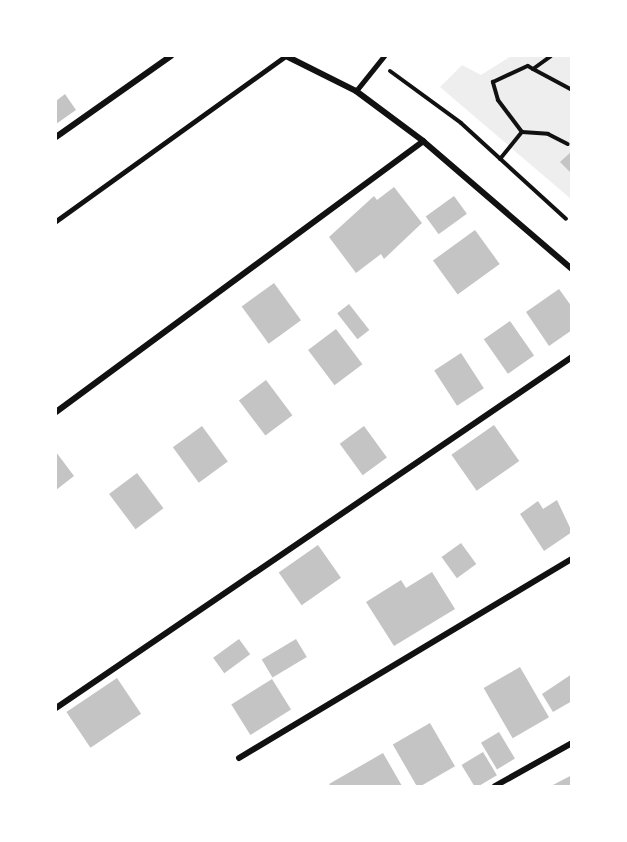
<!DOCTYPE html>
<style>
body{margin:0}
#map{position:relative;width:627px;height:842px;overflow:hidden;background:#fff;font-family:"Roboto Condensed",sans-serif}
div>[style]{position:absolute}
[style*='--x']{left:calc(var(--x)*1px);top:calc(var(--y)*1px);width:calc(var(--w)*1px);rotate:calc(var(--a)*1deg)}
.green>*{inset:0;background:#eee}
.building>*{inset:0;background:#c4c4c4;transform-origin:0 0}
.path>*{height:4px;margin:-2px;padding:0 2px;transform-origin:2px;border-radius:2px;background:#111}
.service>*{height:4.5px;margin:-2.25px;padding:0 2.25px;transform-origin:2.25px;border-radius:2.25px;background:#111}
.minor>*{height:6px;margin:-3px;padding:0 3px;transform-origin:3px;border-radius:3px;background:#111}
span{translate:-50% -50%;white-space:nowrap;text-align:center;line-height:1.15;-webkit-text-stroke:4.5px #fff;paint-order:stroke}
.frame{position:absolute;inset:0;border:57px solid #fff;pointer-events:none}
</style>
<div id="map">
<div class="green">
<i style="clip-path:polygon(511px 56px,571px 56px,571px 199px,440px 87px,462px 65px,481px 75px)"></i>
</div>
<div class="building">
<i style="clip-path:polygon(65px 94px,76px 110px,56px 124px,56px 101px)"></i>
<i style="clip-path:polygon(572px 151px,572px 174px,560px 162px)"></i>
<i style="clip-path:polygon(394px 187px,422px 223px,384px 259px,381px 254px,356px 273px,329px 237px,374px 196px,377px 200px)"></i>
<i style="left:454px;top:196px;width:22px;height:35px;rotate:54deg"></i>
<i style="left:475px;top:230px;width:42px;height:52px;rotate:54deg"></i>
<i style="left:274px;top:283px;width:46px;height:40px;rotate:54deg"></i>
<i style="clip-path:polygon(559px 289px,572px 307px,572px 330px,549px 346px,526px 312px)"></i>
<i style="left:349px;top:304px;width:33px;height:15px;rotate:52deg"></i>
<i style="left:510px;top:321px;width:42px;height:32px;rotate:55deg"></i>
<i style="left:336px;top:329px;width:44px;height:35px;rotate:53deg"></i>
<i style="left:461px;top:353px;width:42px;height:32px;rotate:57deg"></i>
<i style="left:266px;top:380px;width:44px;height:34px;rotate:53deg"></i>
<i style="left:494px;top:425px;width:44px;height:52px;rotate:55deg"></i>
<i style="left:202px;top:426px;width:44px;height:36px;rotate:54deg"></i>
<i style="left:364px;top:426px;width:39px;height:30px;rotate:54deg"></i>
<i style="clip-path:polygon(56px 452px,74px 476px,56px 490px)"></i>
<i style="left:137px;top:473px;width:44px;height:35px;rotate:53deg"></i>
<i style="clip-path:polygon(557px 500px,572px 532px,544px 551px,520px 514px,538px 501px,543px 509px)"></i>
<i style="left:461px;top:543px;width:26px;height:24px;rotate:54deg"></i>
<i style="left:318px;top:545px;width:40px;height:48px;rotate:55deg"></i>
<i style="clip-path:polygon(432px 572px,455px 609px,394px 646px,366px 602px,401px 580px,406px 588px)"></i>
<i style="left:239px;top:639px;width:19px;height:32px;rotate:54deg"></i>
<i style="left:296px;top:639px;width:21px;height:40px;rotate:59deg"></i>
<i style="left:520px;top:667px;width:58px;height:42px;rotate:60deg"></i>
<i style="clip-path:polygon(572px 674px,572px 701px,553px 712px,542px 694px)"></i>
<i style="left:117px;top:678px;width:43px;height:61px;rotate:56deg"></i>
<i style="left:272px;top:679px;width:36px;height:48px;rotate:58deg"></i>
<i style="left:430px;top:723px;width:50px;height:43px;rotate:60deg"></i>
<i style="left:499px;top:732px;width:31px;height:21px;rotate:59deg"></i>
<i style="left:483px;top:752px;width:27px;height:25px;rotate:59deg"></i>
<i style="clip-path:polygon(383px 753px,402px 786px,331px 786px,329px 784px)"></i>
<i style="clip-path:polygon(572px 775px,572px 786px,551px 786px)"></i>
</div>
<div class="path">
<i style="--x:533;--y:69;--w:44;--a:28.3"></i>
<i style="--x:390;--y:71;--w:88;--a:36.2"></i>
<i style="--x:461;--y:123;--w:142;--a:42.4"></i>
<i style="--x:522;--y:132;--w:26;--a:4"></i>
<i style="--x:548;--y:134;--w:22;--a:27"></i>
<i style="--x:500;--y:159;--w:35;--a:-51"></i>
<i style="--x:522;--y:132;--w:40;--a:-127"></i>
<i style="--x:498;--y:100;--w:19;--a:-106"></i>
<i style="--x:493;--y:82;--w:38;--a:-25"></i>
<i style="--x:528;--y:66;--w:6;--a:31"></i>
<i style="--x:533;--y:69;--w:22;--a:-36"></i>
</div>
<div class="service">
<i style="--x:356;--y:91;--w:45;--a:-51.3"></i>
<i style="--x:56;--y:221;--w:283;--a:-35.7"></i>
</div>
<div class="minor">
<i style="--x:286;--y:56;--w:78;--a:26.6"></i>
<i style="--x:356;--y:91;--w:84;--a:36.7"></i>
<i style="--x:423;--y:141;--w:196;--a:40.7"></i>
<i style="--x:56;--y:137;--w:141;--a:-35.2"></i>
<i style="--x:56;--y:412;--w:456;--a:-36.4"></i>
<i style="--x:56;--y:708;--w:624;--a:-34.22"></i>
<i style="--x:239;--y:758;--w:388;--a:-30.9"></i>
<i style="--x:495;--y:786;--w:88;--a:-29.2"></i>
</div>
<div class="frame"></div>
</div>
